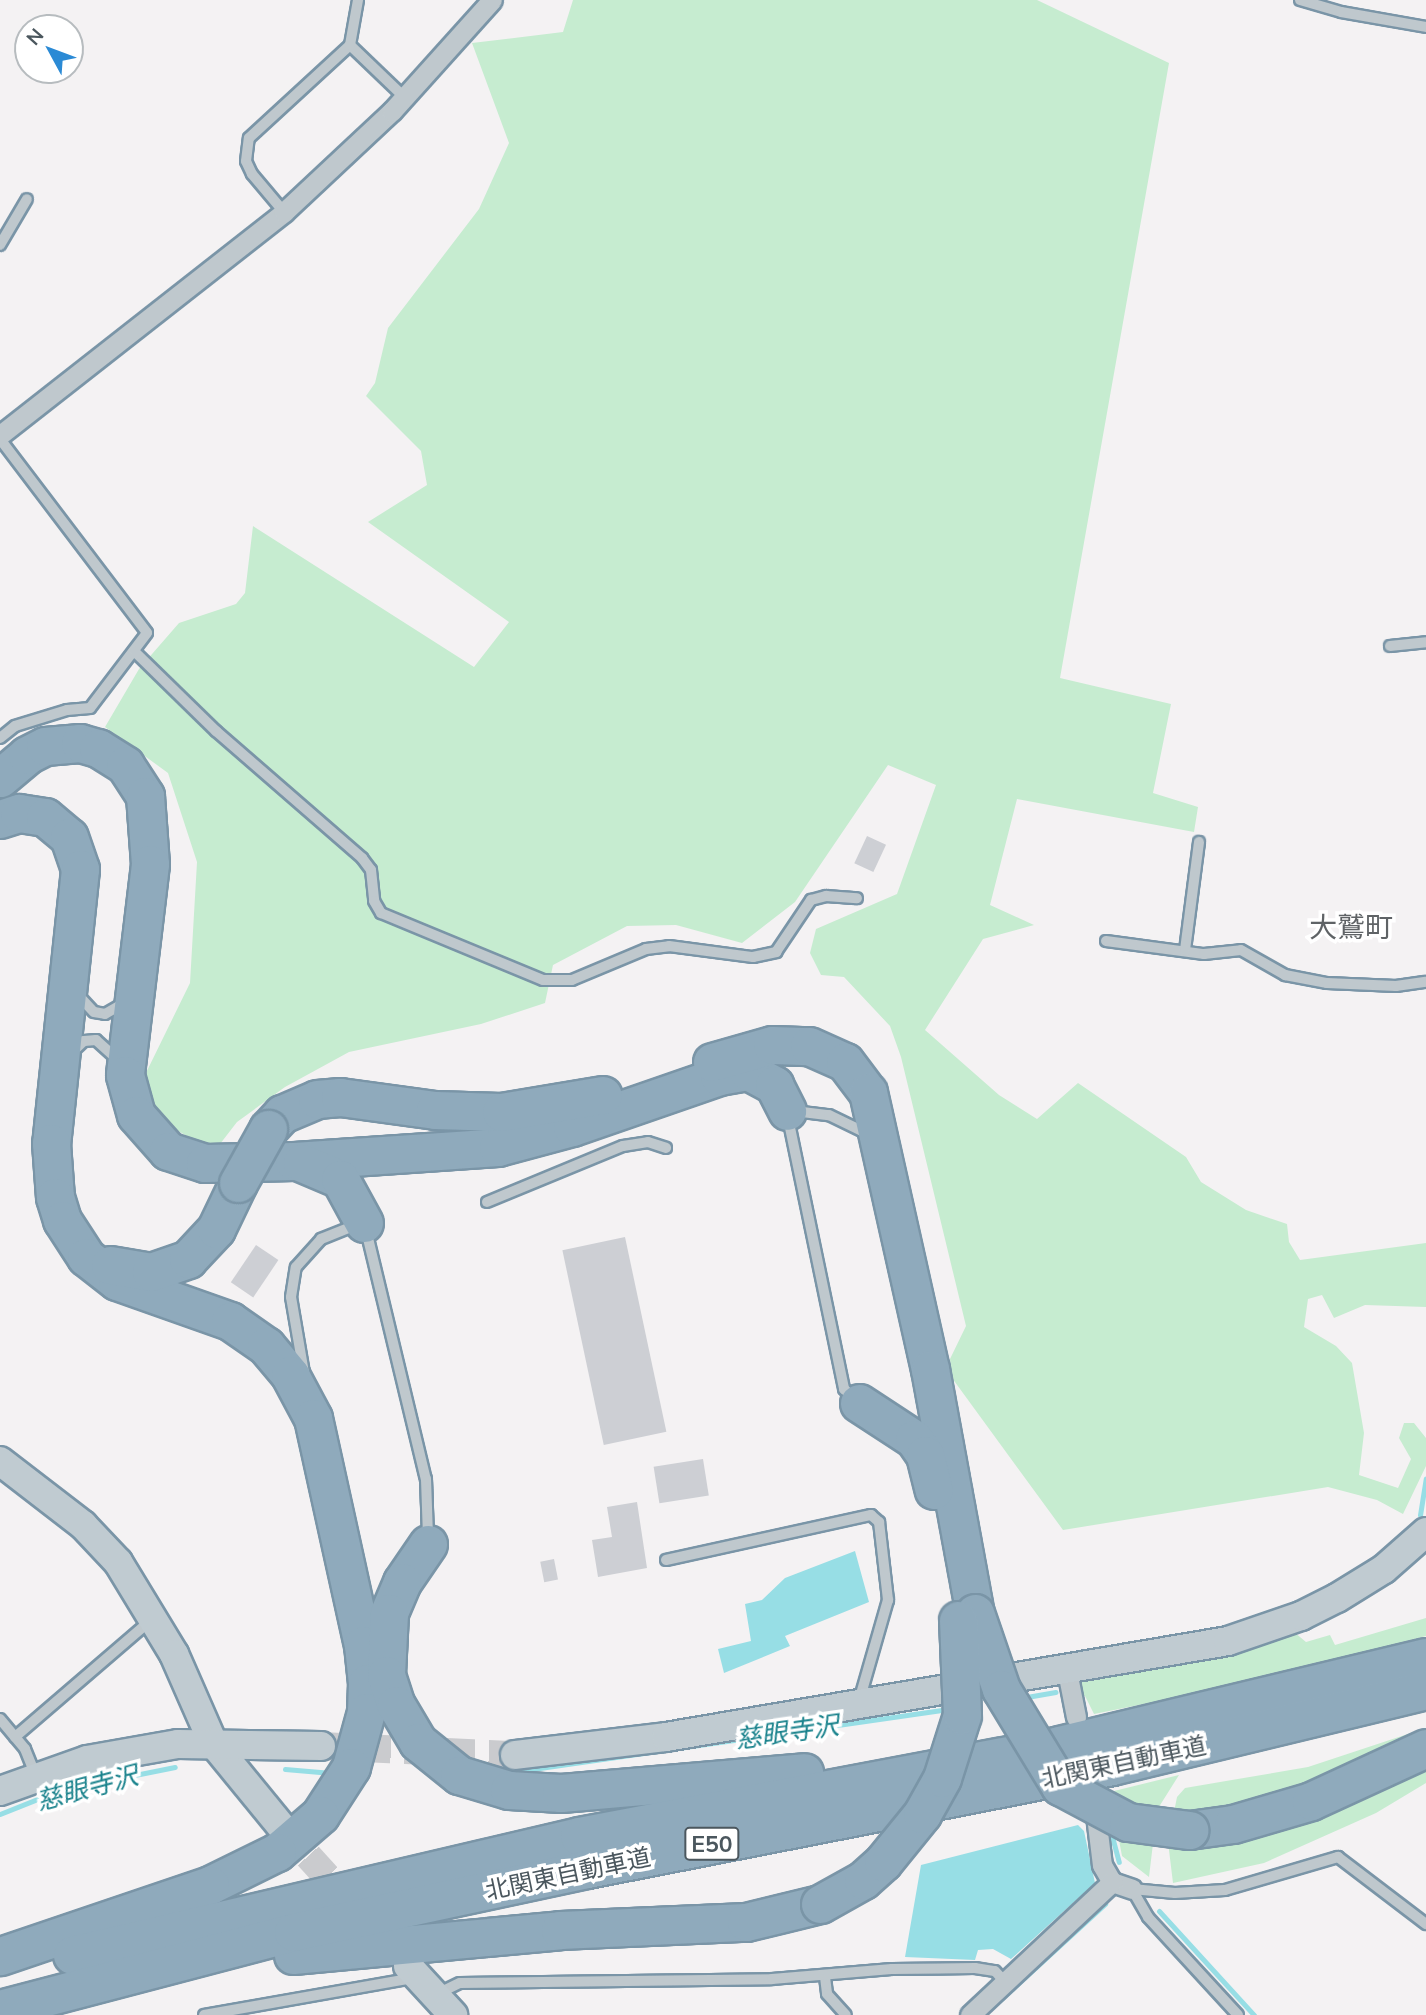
<!DOCTYPE html>
<meta charset="utf-8">
<style>
body{margin:0}
#map{position:relative;width:1426px;height:2015px;overflow:hidden;background:#f4f2f3;font-family:Mulish,"Noto Sans JP",sans-serif}
div>[style]{position:absolute}
[style*='--x']{left:calc(var(--x)*1px);top:calc(var(--y)*1px);width:calc(var(--w)*1px);rotate:calc(var(--a)*1deg)}
.green>*{inset:0;background:#c6ecd0}
.water>*{inset:0;background:#97dee5}
.stream>*{height:5px;margin:-2.5px;padding:0 2.5px;transform-origin:2.5px;border-radius:2.5px;background:#97dee5}
.building>*{inset:0;background:#cdcfd4;transform-origin:0 0}
.secondary-tunnel>*{height:28px;margin-top:-14px;transform-origin:0;background:repeating-linear-gradient(90deg,#cacbce 0 28px,transparent 0 42px)}
.roads{filter:drop-shadow(2px 0 #7a95a7) drop-shadow(-2px 0 #7a95a7) drop-shadow(0 2px #7a95a7) drop-shadow(0 -2px #7a95a7)}
.lane>*{height:10px;margin:-5px;padding:0 5px;transform-origin:5px;border-radius:5px;background:#bfc8cd}
.street>*{height:19px;margin:-9.5px;padding:0 9.5px;transform-origin:9.5px;border-radius:9.5px;background:#bfc8cd}
.secondary>*{height:28px;margin:-14px;padding:0 14px;transform-origin:14px;border-radius:14px;background:#c0cbd1}
.highway>*{height:37px;margin:-18.5px;padding:0 18.5px;transform-origin:18.5px;border-radius:18.5px;background:#8faabc}
.bridges{filter:drop-shadow(2px 0 #7a95a7) drop-shadow(-2px 0 #7a95a7) drop-shadow(0 2px #7a95a7) drop-shadow(0 -2px #7a95a7)}
.highway-bridge>*{height:37px;margin:-18.5px;padding:0 18.5px;transform-origin:18.5px;border-radius:18.5px;background:#8faabc}
span{translate:-50% -50%;white-space:nowrap;text-align:center;line-height:1.15;-webkit-text-stroke:7px #fff;paint-order:stroke}
.shield-label span{padding:2px 5px;background:#fff;border:2px solid;border-radius:5px;-webkit-text-stroke-width:0}
.shield-label{font-size:23px;color:#4b575e;font-weight:700}
.street-label{font-size:24px;color:#4b575e}
.water-label{font-size:26px;color:#19828c;font-style:italic}
.quarter-label{font-size:28px;color:#5f6366}
.north{position:absolute;left:14px;top:14px;width:70px;height:70px;box-sizing:border-box;background:#fff;border:2px solid #b7bcbf;border-radius:50%;rotate:311deg;font-size:19px;font-weight:700;line-height:28px;text-align:center;color:#4b575e}
.north::after{content:'';display:block;margin:auto;width:24px;height:32px;background:#2b8ad5;clip-path:polygon(50% 0,100% 100%,50% 72%,0 100%)}
</style>
<div id="map">
<div class="green">
<i style="clip-path:polygon(573px 0,1037px 0,1169px 63px,1060px 678px,1171px 704px,1153px 793px,1198px 807px,1194px 832px,1017px 799px,990px 905px,1034px 925px,983px 939px,925px 1030px,999px 1095px,1037px 1119px,1078px 1083px,1186px 1157px,1201px 1182px,1246px 1210px,1287px 1224px,1289px 1242px,1300px 1260px,1426px 1243px,1426px 1307px,1365px 1305px,1334px 1318px,1322px 1295px,1308px 1299px,1304px 1327px,1336px 1346px,1352px 1363px,1364px 1433px,1359px 1475px,1398px 1488px,1411px 1459px,1399px 1438px,1404px 1423px,1414px 1423px,1426px 1438px,1426px 1466px,1403px 1514px,1377px 1500px,1328px 1487px,1063px 1530px,952px 1378px,950px 1359px,966px 1326px,901px 1057px,890px 1026px,844px 977px,821px 975px,810px 953px,816px 929px,897px 894px,936px 785px,888px 765px,795px 902px,742px 943px,676px 925px,627px 926px,553px 965px,545px 1003px,481px 1024px,349px 1052px,285px 1087px,237px 1122px,220px 1144px,200px 1144px,155px 1117px,142px 1081px,190px 983px,197px 862px,168px 773px,105px 727px,139px 669px,179px 623px,236px 604px,245px 593px,253px 526px,474px 667px,509px 622px,368px 522px,427px 485px,421px 451px,366px 396px,375px 383px,388px 328px,479px 209px,509px 143px,472px 43px,563px 32px)"></i>
<i style="clip-path:polygon(1426px 1618px,1426px 1636px,1229px 1687px,1094px 1714px,1085px 1696px,1080px 1696px,1081px 1680px,1294px 1632px,1306px 1642px,1330px 1635px,1335px 1645px)"></i>
<i style="clip-path:polygon(1423px 1729px,1371px 1755px,1426px 1762px,1426px 1783px,1376px 1813px,1264px 1863px,1173px 1883px,1168px 1842px,1177px 1797px,1185px 1788px,1308px 1767px)"></i>
<i style="clip-path:polygon(1179px 1775px,1157px 1810px,1149px 1877px,1122px 1856px,1110px 1792px)"></i>
</div>
<div class="water">
<i style="clip-path:polygon(855px 1551px,869px 1602px,785px 1636px,790px 1646px,724px 1673px,718px 1649px,751px 1641px,745px 1604px,762px 1600px,785px 1578px)"></i>
<i style="clip-path:polygon(1078px 1825px,1084px 1831px,1095px 1883px,1011px 1959px,993px 1949px,978px 1950px,975px 1960px,905px 1957px,921px 1865px)"></i>
</div>
<div class="stream">
<i style="--x:1420;--y:1515;--w:37;--a:-81"></i>
<i style="--x:1021;--y:1698;--w:35;--a:-10"></i>
<i style="--x:285;--y:1769;--w:38;--a:5"></i>
<i style="--x:519;--y:1771;--w:434;--a:-8.2"></i>
<i style="--x:0;--y:1814;--w:65;--a:-21.8"></i>
<i style="--x:60;--y:1790;--w:117;--a:-11.3"></i>
<i style="--x:1110;--y:1829;--w:34;--a:75"></i>
<i style="--x:1159;--y:1911;--w:141;--a:47.6"></i>
<i style="--x:999;--y:2001;--w:144;--a:-42.5"></i>
</div>
<div class="building">
<i style="left:867px;top:836px;width:21px;height:30px;rotate:25deg"></i>
<i style="left:625px;top:1237px;width:199px;height:64px;rotate:78deg"></i>
<i style="left:256px;top:1245px;width:27px;height:45px;rotate:34deg"></i>
<i style="left:703px;top:1459px;width:37px;height:50px;rotate:81deg"></i>
<i style="clip-path:polygon(637px 1502px,647px 1568px,598px 1577px,592px 1540px,612px 1537px,607px 1507px)"></i>
<i style="left:554px;top:1559px;width:21px;height:14px;rotate:79deg"></i>
</div>
<div class="secondary-tunnel">
<i style="--x:321;--y:1746;--w:194;--a:2.7"></i>
<i style="--x:280;--y:1825;--w:107;--a:47.7"></i>
</div>
<div class="roads">
<div class="lane">
<i style="--x:1300;--y:0;--w:43;--a:16.3"></i>
<i style="--x:1341;--y:12;--w:86;--a:10"></i>
<i style="--x:350;--y:45;--w:75;--a:43.9"></i>
<i style="--x:284;--y:212;--w:50;--a:-130.1"></i>
<i style="--x:252;--y:174;--w:14;--a:-115"></i>
<i style="--x:246;--y:161;--w:23;--a:-83"></i>
<i style="--x:249;--y:138;--w:137;--a:-42.6"></i>
<i style="--x:350;--y:45;--w:46;--a:-79.9"></i>
<i style="--x:0;--y:245;--w:53;--a:-59.6"></i>
<i style="--x:0;--y:439;--w:243;--a:52.8"></i>
<i style="--x:147;--y:633;--w:94;--a:127.2"></i>
<i style="--x:90;--y:708;--w:23;--a:175"></i>
<i style="--x:67;--y:710;--w:54;--a:162.9"></i>
<i style="--x:15;--y:726;--w:19;--a:141"></i>
<i style="--x:1390;--y:646;--w:36;--a:-6"></i>
<i style="--x:134;--y:651;--w:115;--a:44.3"></i>
<i style="--x:216;--y:731;--w:194;--a:41"></i>
<i style="--x:362;--y:858;--w:15;--a:53"></i>
<i style="--x:371;--y:870;--w:31;--a:84"></i>
<i style="--x:374;--y:901;--w:14;--a:60"></i>
<i style="--x:381;--y:913;--w:175;--a:22.5"></i>
<i style="--x:543;--y:980;--w:29;--a:0"></i>
<i style="--x:572;--y:980;--w:80;--a:-22.7"></i>
<i style="--x:646;--y:949;--w:23;--a:-7"></i>
<i style="--x:669;--y:946;--w:85;--a:7.5"></i>
<i style="--x:753;--y:957;--w:24;--a:-12"></i>
<i style="--x:776;--y:952;--w:63;--a:-56.1"></i>
<i style="--x:811;--y:900;--w:16;--a:-15"></i>
<i style="--x:826;--y:896;--w:31;--a:4"></i>
<i style="--x:1106;--y:941;--w:99;--a:7.6"></i>
<i style="--x:1204;--y:954;--w:37;--a:-6"></i>
<i style="--x:1241;--y:950;--w:51;--a:29.6"></i>
<i style="--x:1285;--y:975;--w:43;--a:10.8"></i>
<i style="--x:1327;--y:983;--w:69;--a:2.5"></i>
<i style="--x:1396;--y:986;--w:30;--a:-8"></i>
<i style="--x:1185;--y:950;--w:109;--a:-82.6"></i>
<i style="--x:78;--y:995;--w:23;--a:47"></i>
<i style="--x:94;--y:1012;--w:11;--a:10"></i>
<i style="--x:105;--y:1014;--w:20;--a:-30"></i>
<i style="--x:72;--y:1052;--w:16;--a:-43"></i>
<i style="--x:84;--y:1041;--w:12;--a:-5"></i>
<i style="--x:96;--y:1040;--w:25;--a:42"></i>
<i style="--x:794;--y:1111;--w:35;--a:7"></i>
<i style="--x:829;--y:1115;--w:43;--a:26"></i>
<i style="--x:788;--y:1118;--w:277;--a:78.3"></i>
<i style="--x:844;--y:1389;--w:13;--a:42"></i>
<i style="--x:487;--y:1202;--w:147;--a:-22.4"></i>
<i style="--x:623;--y:1146;--w:25;--a:-9"></i>
<i style="--x:648;--y:1142;--w:19;--a:18"></i>
<i style="--x:366;--y:1230;--w:256;--a:76.5"></i>
<i style="--x:426;--y:1479;--w:58;--a:88"></i>
<i style="--x:304;--y:1373;--w:77;--a:-99.7"></i>
<i style="--x:291;--y:1297;--w:30;--a:-81"></i>
<i style="--x:296;--y:1267;--w:38;--a:-48"></i>
<i style="--x:321;--y:1239;--w:38;--a:-22"></i>
<i style="--x:666;--y:1560;--w:210;--a:-12.4"></i>
<i style="--x:871;--y:1515;--w:11;--a:41"></i>
<i style="--x:879;--y:1522;--w:79;--a:83.4"></i>
<i style="--x:888;--y:1600;--w:105;--a:106"></i>
<i style="--x:0;--y:1719;--w:39;--a:50"></i>
<i style="--x:25;--y:1749;--w:29;--a:68"></i>
<i style="--x:15;--y:1737;--w:178;--a:-40.7"></i>
<i style="--x:825;--y:1977;--w:17;--a:83"></i>
<i style="--x:827;--y:1994;--w:28;--a:48"></i>
<i style="--x:437;--y:1994;--w:25;--a:-26"></i>
<i style="--x:460;--y:1983;--w:312;--a:-0.7"></i>
<i style="--x:772;--y:1979;--w:120;--a:-4.8"></i>
<i style="--x:892;--y:1969;--w:83;--a:-0.7"></i>
<i style="--x:975;--y:1968;--w:20;--a:9"></i>
<i style="--x:995;--y:1971;--w:15;--a:48"></i>
<i style="--x:204;--y:2015;--w:212;--a:-10"></i>
<i style="--x:1238;--y:2015;--w:133;--a:-132.6"></i>
<i style="--x:1148;--y:1917;--w:32;--a:-120"></i>
<i style="--x:1132;--y:1889;--w:43;--a:5.3"></i>
<i style="--x:1175;--y:1893;--w:50;--a:-3.4"></i>
<i style="--x:1225;--y:1890;--w:118;--a:-16.3"></i>
<i style="--x:1338;--y:1857;--w:111;--a:37.3"></i>
</div>
<div class="street">
<i style="--x:0;--y:435;--w:361;--a:-38.1"></i>
<i style="--x:284;--y:212;--w:148;--a:-43.1"></i>
<i style="--x:392;--y:111;--w:149;--a:-48"></i>
<i style="--x:1067;--y:1671;--w:47;--a:78.9"></i>
<i style="--x:1094;--y:1799;--w:66;--a:83.1"></i>
<i style="--x:1102;--y:1865;--w:20;--a:60"></i>
<i style="--x:1112;--y:1882;--w:21;--a:19"></i>
<i style="--x:970;--y:2015;--w:195;--a:-43.1"></i>
</div>
<div class="secondary">
<i style="--x:0;--y:1461;--w:105;--a:37.6"></i>
<i style="--x:83;--y:1525;--w:51;--a:46.6"></i>
<i style="--x:118;--y:1562;--w:108;--a:58.7"></i>
<i style="--x:174;--y:1654;--w:97;--a:66.3"></i>
<i style="--x:213;--y:1743;--w:106;--a:50.7"></i>
<i style="--x:515;--y:1755;--w:152;--a:-6.8"></i>
<i style="--x:666;--y:1737;--w:570;--a:-9.69"></i>
<i style="--x:1228;--y:1641;--w:77;--a:-18.9"></i>
<i style="--x:1301;--y:1616;--w:40;--a:-26.6"></i>
<i style="--x:1337;--y:1598;--w:55;--a:-31.7"></i>
<i style="--x:1384;--y:1569;--w:56;--a:-41.4"></i>
<i style="--x:0;--y:1791;--w:92;--a:-19.6"></i>
<i style="--x:87;--y:1760;--w:92;--a:-10"></i>
<i style="--x:178;--y:1744;--w:143;--a:0.8"></i>
<i style="--x:408;--y:1966;--w:67;--a:47.4"></i>
</div>
<div class="highway">
<i style="--x:0;--y:778;--w:35;--a:-40"></i>
<i style="--x:27;--y:755;--w:20;--a:-27"></i>
<i style="--x:45;--y:746;--w:35;--a:-5"></i>
<i style="--x:80;--y:743;--w:19;--a:16"></i>
<i style="--x:98;--y:748;--w:32;--a:32"></i>
<i style="--x:125;--y:765;--w:37;--a:57"></i>
<i style="--x:145;--y:796;--w:68;--a:85.8"></i>
<i style="--x:150;--y:864;--w:212;--a:96.8"></i>
<i style="--x:125;--y:1075;--w:41;--a:74.6"></i>
<i style="--x:136;--y:1115;--w:48;--a:48.4"></i>
<i style="--x:168;--y:1151;--w:39;--a:18"></i>
<i style="--x:205;--y:1163;--w:89;--a:-1.3"></i>
<i style="--x:294;--y:1161;--w:204;--a:-3.9"></i>
<i style="--x:498;--y:1147;--w:77;--a:-15.1"></i>
<i style="--x:572;--y:1127;--w:156;--a:-19.1"></i>
<i style="--x:719;--y:1076;--w:29;--a:-10"></i>
<i style="--x:748;--y:1071;--w:30;--a:28"></i>
<i style="--x:774;--y:1085;--w:29;--a:63"></i>
<i style="--x:0;--y:819;--w:20;--a:-18"></i>
<i style="--x:19;--y:813;--w:26;--a:9"></i>
<i style="--x:45;--y:817;--w:31;--a:40"></i>
<i style="--x:69;--y:837;--w:34;--a:71"></i>
<i style="--x:80;--y:869;--w:276;--a:96"></i>
<i style="--x:51;--y:1143;--w:54;--a:85.8"></i>
<i style="--x:55;--y:1197;--w:24;--a:73"></i>
<i style="--x:62;--y:1220;--w:44;--a:57"></i>
<i style="--x:86;--y:1257;--w:39;--a:38"></i>
<i style="--x:117;--y:1281;--w:120;--a:19.5"></i>
<i style="--x:230;--y:1321;--w:44;--a:34.8"></i>
<i style="--x:266;--y:1346;--w:38;--a:50"></i>
<i style="--x:290;--y:1375;--w:49;--a:61.9"></i>
<i style="--x:313;--y:1418;--w:232;--a:77.6"></i>
<i style="--x:363;--y:1645;--w:38;--a:84"></i>
<i style="--x:367;--y:1683;--w:29;--a:92"></i>
<i style="--x:366;--y:1712;--w:57;--a:105.3"></i>
<i style="--x:351;--y:1767;--w:57;--a:122.9"></i>
<i style="--x:320;--y:1815;--w:57;--a:139.3"></i>
<i style="--x:277;--y:1852;--w:75;--a:153.8"></i>
<i style="--x:210;--y:1885;--w:222;--a:161.3"></i>
<i style="--x:712;--y:1062;--w:62;--a:-15.8"></i>
<i style="--x:772;--y:1045;--w:37;--a:2"></i>
<i style="--x:809;--y:1046;--w:39;--a:24"></i>
<i style="--x:845;--y:1062;--w:38;--a:53"></i>
<i style="--x:868;--y:1092;--w:284;--a:77.4"></i>
<i style="--x:930;--y:1369;--w:248;--a:79.6"></i>
<i style="--x:268;--y:1129;--w:21;--a:-47"></i>
<i style="--x:282;--y:1114;--w:38;--a:-23"></i>
<i style="--x:317;--y:1099;--w:23;--a:-5"></i>
<i style="--x:340;--y:1097;--w:96;--a:7.8"></i>
<i style="--x:435;--y:1110;--w:66;--a:1.7"></i>
<i style="--x:501;--y:1112;--w:103;--a:-9.5"></i>
<i style="--x:302;--y:1163;--w:41;--a:22.8"></i>
<i style="--x:340;--y:1179;--w:50;--a:61.4"></i>
<i style="--x:110;--y:1265;--w:42;--a:9.7"></i>
<i style="--x:151;--y:1272;--w:39;--a:-19"></i>
<i style="--x:188;--y:1259;--w:41;--a:-47"></i>
<i style="--x:216;--y:1229;--w:51;--a:-64.4"></i>
<i style="--x:859;--y:1403;--w:66;--a:33.2"></i>
<i style="--x:914;--y:1439;--w:19;--a:55"></i>
<i style="--x:925;--y:1455;--w:36;--a:76"></i>
<i style="--x:428;--y:1544;--w:46;--a:124.4"></i>
<i style="--x:402;--y:1582;--w:34;--a:113"></i>
<i style="--x:389;--y:1613;--w:62;--a:92.8"></i>
<i style="--x:386;--y:1675;--w:32;--a:72"></i>
<i style="--x:396;--y:1705;--w:43;--a:59.3"></i>
<i style="--x:418;--y:1742;--w:53;--a:38.8"></i>
<i style="--x:459;--y:1775;--w:52;--a:16.7"></i>
<i style="--x:509;--y:1790;--w:52;--a:3.3"></i>
<i style="--x:561;--y:1793;--w:244;--a:-4.9"></i>
<i style="--x:1189;--y:1830;--w:44;--a:-7.8"></i>
<i style="--x:1233;--y:1824;--w:81;--a:-16.4"></i>
<i style="--x:1311;--y:1801;--w:127;--a:-24.7"></i>
<i style="--x:72;--y:1955;--w:521;--a:-13.21"></i>
<i style="--x:579;--y:1836;--w:489;--a:-10.7"></i>
<i style="--x:1059;--y:1745;--w:377;--a:-13.5"></i>
<i style="--x:293;--y:1955;--w:268;--a:-5.3"></i>
<i style="--x:560;--y:1930;--w:186;--a:-2.5"></i>
<i style="--x:746;--y:1922;--w:76;--a:-13.7"></i>
<i style="--x:0;--y:2009;--w:303;--a:-14.7"></i>
<i style="--x:293;--y:1932;--w:301;--a:-12.1"></i>
<i style="--x:587;--y:1869;--w:535;--a:-11.1"></i>
<i style="--x:1112;--y:1766;--w:323;--a:-13.6"></i>
</div>
</div>
<div class="bridges">
<div class="highway-bridge">
<i style="--x:238;--y:1183;--w:62;--a:-60.9"></i>
<i style="--x:975;--y:1613;--w:80;--a:71.1"></i>
<i style="--x:1001;--y:1689;--w:114;--a:58.7"></i>
<i style="--x:1060;--y:1786;--w:77;--a:27.9"></i>
<i style="--x:1128;--y:1822;--w:62;--a:7.5"></i>
<i style="--x:820;--y:1904;--w:49;--a:-29.2"></i>
<i style="--x:863;--y:1880;--w:27;--a:-42"></i>
<i style="--x:883;--y:1862;--w:62;--a:-50.9"></i>
<i style="--x:922;--y:1814;--w:41;--a:-60.9"></i>
<i style="--x:942;--y:1778;--w:66;--a:-72.4"></i>
<i style="--x:962;--y:1715;--w:95;--a:-92.4"></i>
</div>
</div>
<div class="shield-label">
<span style="left:712px;top:1844px">E50</span>
</div>
<div class="street-label">
<span style="left:1124px;top:1762px;rotate:-12deg">北関東自動車道</span>
<span style="left:568px;top:1874px;rotate:-12deg">北関東自動車道</span>
</div>
<div class="water-label">
<span style="left:787px;top:1732px;rotate:-8deg">慈眼寺沢</span>
<span style="left:87px;top:1788px;rotate:-15deg">慈眼寺沢</span>
</div>
<div class="quarter-label">
<span style="left:1351px;top:927px">大鷲町</span>
</div>
<div class="north">N</div>
</div>
